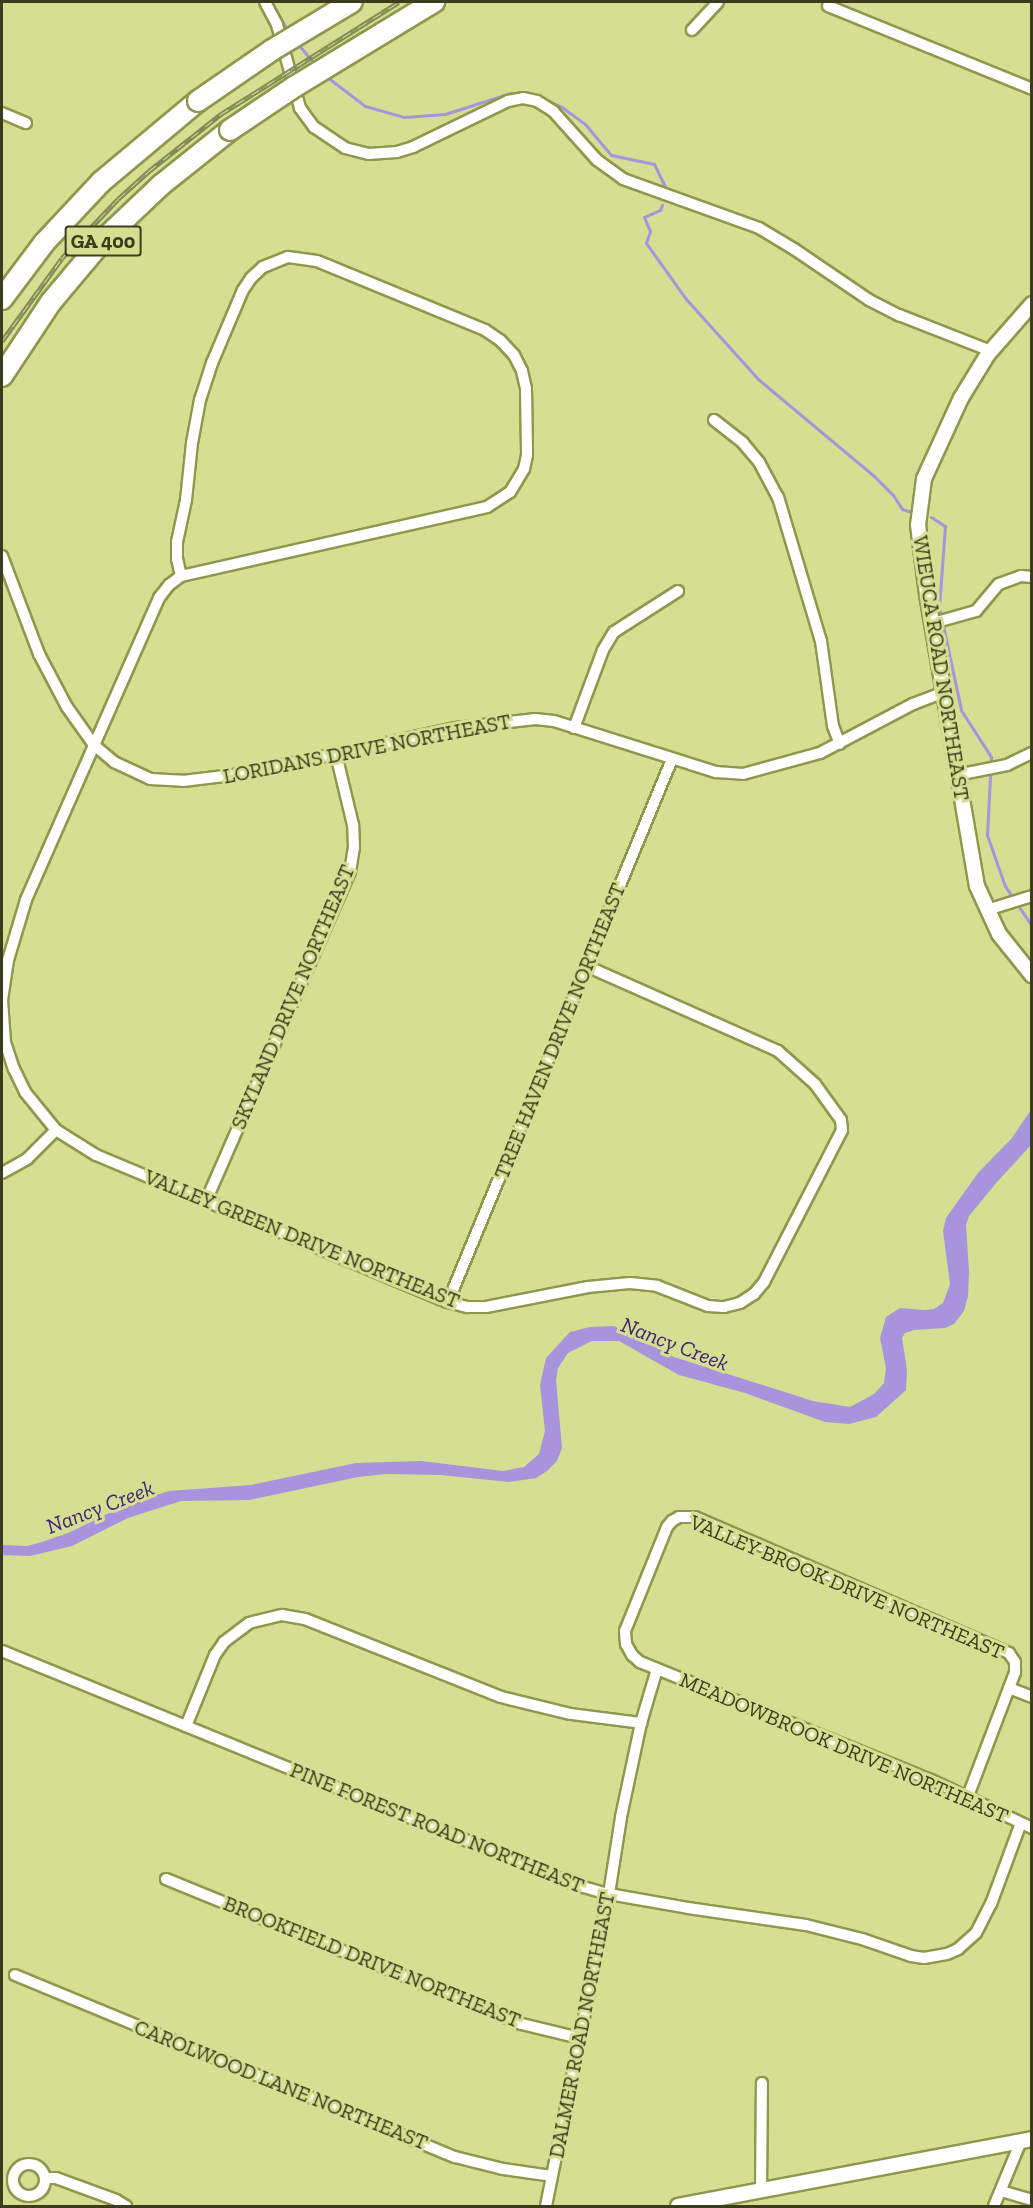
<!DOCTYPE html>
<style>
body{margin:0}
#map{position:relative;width:1033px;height:2208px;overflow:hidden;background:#d4df92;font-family:"Zilla Slab",serif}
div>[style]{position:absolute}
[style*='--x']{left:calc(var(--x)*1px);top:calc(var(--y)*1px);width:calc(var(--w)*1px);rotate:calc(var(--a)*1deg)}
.water>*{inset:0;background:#a794dc}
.stream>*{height:3px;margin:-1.5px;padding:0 1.5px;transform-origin:1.5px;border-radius:1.5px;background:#a794dc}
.roads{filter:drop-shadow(2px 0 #8e984d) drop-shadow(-2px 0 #8e984d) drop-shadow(0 2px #8e984d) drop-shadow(0 -2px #8e984d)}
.minor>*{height:10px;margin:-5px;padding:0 5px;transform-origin:5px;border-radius:5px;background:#fff}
.minor>.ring{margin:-5px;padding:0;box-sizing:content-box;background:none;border:10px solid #fff;border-radius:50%}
.tertiary>*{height:14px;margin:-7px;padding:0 7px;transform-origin:7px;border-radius:7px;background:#fff}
.motorway>*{height:20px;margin:-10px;padding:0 10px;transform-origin:10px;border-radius:10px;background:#fff}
.rail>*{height:5px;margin-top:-2.5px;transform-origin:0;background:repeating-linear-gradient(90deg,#d4df92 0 9px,#838b55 0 18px);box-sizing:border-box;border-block:2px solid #838b55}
.bridges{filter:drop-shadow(2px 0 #8e984d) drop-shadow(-2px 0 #8e984d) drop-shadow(0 2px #8e984d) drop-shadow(0 -2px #8e984d)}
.motorway-bridge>*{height:20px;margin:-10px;padding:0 10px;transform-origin:10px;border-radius:10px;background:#fff}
span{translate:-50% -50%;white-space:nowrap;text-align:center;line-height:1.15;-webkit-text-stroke:6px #d4df92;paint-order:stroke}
.shield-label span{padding:2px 4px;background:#d4df92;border:2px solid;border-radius:4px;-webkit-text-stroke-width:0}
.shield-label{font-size:20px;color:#393d1d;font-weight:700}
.street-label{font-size:21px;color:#393d1d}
.water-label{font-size:22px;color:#412276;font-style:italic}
.frame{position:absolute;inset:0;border:3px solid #393d1d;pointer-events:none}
</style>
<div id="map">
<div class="water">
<i style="clip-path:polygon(1031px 1110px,1031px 1145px,997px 1182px,969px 1216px,966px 1225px,969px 1272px,968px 1296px,964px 1311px,954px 1324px,945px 1328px,914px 1330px,905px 1333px,902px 1338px,907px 1370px,906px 1390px,876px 1417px,849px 1424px,825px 1422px,745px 1393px,679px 1375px,619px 1341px,592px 1341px,568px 1353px,558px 1368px,556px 1380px,562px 1448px,557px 1461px,547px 1471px,536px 1478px,509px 1482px,441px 1475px,386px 1474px,358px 1477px,249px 1500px,181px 1501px,128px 1518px,72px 1546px,30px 1556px,2px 1555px,2px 1545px,27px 1546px,42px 1542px,68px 1533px,130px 1503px,169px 1491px,251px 1485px,356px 1463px,421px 1461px,503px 1471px,524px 1467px,539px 1454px,545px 1431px,540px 1385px,546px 1358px,570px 1332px,590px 1327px,614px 1326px,674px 1357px,813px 1401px,850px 1407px,874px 1394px,884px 1383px,886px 1368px,880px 1338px,886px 1317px,900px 1308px,924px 1310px,934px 1309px,943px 1303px,950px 1284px,943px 1231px,946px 1218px,978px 1173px,1012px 1138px)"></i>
</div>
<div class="stream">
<i style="--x:273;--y:6;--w:29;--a:59"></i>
<i style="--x:297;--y:43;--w:30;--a:50"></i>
<i style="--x:327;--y:77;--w:48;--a:37.3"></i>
<i style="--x:365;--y:106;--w:41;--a:15.8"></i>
<i style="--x:404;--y:117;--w:41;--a:-4.2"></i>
<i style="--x:445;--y:114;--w:69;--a:-17.7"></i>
<i style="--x:511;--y:93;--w:13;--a:0"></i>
<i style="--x:542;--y:98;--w:23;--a:25"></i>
<i style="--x:563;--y:108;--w:27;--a:36"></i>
<i style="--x:585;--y:124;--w:40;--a:50"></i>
<i style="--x:611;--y:155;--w:44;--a:11.8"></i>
<i style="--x:654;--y:164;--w:32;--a:64"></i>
<i style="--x:662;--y:205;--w:5;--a:112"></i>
<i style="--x:660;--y:210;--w:17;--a:156"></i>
<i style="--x:644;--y:217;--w:15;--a:67"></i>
<i style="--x:650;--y:231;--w:13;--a:108"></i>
<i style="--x:646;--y:243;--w:69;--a:54.5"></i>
<i style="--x:686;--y:299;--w:108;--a:48"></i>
<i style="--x:758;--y:379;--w:151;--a:39.9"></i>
<i style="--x:874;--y:476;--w:27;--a:45"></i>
<i style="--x:893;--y:495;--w:17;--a:57"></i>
<i style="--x:902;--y:509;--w:9;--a:18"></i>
<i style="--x:931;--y:517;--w:17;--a:33"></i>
<i style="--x:945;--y:526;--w:81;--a:94.2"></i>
<i style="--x:939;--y:607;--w:105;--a:77.9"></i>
<i style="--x:961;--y:710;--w:56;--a:57.4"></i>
<i style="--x:991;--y:757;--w:78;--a:92.9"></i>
<i style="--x:987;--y:835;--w:54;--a:70.6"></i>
<i style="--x:1005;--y:886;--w:48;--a:56"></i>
</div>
<div class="roads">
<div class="minor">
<i style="--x:265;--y:2;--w:26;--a:62"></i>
<i style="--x:277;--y:25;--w:86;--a:74.5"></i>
<i style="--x:300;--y:108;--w:24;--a:54"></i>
<i style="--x:314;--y:127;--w:37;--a:34"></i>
<i style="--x:345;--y:148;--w:25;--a:14"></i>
<i style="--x:369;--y:154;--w:28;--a:-4"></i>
<i style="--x:397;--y:152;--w:17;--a:-17"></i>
<i style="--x:413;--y:147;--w:106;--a:-25.8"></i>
<i style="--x:508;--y:101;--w:15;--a:-11"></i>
<i style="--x:523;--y:98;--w:14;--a:12"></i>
<i style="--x:537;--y:101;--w:19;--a:32"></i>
<i style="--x:553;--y:111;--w:66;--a:48.1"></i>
<i style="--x:597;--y:160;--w:32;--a:36"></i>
<i style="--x:623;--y:179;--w:145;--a:19.8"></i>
<i style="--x:759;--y:228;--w:41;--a:31"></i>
<i style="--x:794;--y:249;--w:91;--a:34.2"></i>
<i style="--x:869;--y:300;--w:34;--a:27"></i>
<i style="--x:899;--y:315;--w:99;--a:21.4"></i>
<i style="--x:828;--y:6;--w:220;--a:22.1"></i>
<i style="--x:692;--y:30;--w:38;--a:-47"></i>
<i style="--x:2;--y:113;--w:26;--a:23"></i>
<i style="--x:288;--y:257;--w:29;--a:8"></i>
<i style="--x:317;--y:261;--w:182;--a:22.3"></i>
<i style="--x:485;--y:330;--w:18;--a:34"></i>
<i style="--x:500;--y:340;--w:21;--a:47"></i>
<i style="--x:514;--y:355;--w:18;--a:63"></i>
<i style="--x:522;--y:371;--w:18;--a:77"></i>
<i style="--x:526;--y:389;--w:66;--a:89.1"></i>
<i style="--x:527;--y:455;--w:14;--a:102"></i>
<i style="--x:524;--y:469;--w:27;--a:121"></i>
<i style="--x:510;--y:492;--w:27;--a:147"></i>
<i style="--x:487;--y:507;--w:314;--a:167.3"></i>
<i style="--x:181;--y:576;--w:17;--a:-103"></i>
<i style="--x:177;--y:559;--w:17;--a:-90"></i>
<i style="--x:177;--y:542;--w:43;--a:-77.9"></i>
<i style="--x:186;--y:500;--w:57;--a:-84"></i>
<i style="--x:192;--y:443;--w:44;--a:-79.5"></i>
<i style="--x:200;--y:400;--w:39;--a:-72"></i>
<i style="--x:212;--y:363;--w:79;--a:-67"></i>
<i style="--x:243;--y:290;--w:14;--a:-56"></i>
<i style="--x:251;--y:278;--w:16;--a:-43"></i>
<i style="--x:263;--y:267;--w:27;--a:-22"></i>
<i style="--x:714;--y:420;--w:37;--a:38"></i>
<i style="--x:743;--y:443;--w:25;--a:50"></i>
<i style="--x:759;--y:462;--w:40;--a:62"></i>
<i style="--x:778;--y:497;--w:150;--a:73.4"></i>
<i style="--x:821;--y:641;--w:86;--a:82"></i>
<i style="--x:833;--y:726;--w:19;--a:69"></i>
<i style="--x:2;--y:556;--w:105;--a:69.3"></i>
<i style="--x:39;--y:654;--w:60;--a:62.2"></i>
<i style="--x:67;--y:707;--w:47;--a:54.6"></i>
<i style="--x:94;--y:745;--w:26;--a:40"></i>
<i style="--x:114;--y:762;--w:40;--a:25"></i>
<i style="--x:150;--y:779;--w:33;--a:3"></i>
<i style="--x:183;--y:781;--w:58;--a:-6.9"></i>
<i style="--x:241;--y:774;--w:220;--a:-12.1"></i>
<i style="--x:456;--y:728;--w:80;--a:-6.5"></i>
<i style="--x:535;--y:719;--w:19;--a:6"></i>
<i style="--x:554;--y:721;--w:170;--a:17.5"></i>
<i style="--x:716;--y:772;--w:27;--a:4"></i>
<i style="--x:743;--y:774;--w:80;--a:-15.3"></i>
<i style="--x:820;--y:753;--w:105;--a:-27.8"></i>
<i style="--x:913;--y:704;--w:34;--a:-21"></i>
<i style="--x:181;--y:576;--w:15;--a:143"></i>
<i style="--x:169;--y:585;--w:16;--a:128"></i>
<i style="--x:159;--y:598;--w:330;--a:113.8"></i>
<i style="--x:26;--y:900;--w:63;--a:106.7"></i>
<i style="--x:8;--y:960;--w:40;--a:98.5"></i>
<i style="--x:2;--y:1000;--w:42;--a:85.9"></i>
<i style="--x:5;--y:1042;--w:28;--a:72"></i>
<i style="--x:14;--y:1069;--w:25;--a:64"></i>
<i style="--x:25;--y:1092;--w:49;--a:50.8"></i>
<i style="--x:56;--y:1130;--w:47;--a:32"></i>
<i style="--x:96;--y:1155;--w:381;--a:22.7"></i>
<i style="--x:448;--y:1302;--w:20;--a:15"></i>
<i style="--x:467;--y:1307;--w:19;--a:0"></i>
<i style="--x:486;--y:1307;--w:104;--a:-11.1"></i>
<i style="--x:588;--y:1287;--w:42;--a:-5.4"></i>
<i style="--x:630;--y:1283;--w:27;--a:6"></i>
<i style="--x:657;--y:1286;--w:55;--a:21.4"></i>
<i style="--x:708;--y:1306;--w:16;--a:4"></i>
<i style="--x:724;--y:1307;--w:16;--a:-14"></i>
<i style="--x:740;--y:1303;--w:17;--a:-33"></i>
<i style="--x:754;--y:1294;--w:16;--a:-50"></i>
<i style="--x:764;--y:1282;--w:171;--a:-62.8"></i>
<i style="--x:842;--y:1130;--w:10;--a:-96"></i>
<i style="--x:841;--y:1120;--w:44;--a:-125.8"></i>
<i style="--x:815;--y:1084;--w:50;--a:-138.3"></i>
<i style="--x:778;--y:1051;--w:210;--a:-156.1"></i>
<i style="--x:933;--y:623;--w:45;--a:-15.6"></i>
<i style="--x:976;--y:611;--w:35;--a:-50"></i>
<i style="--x:999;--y:584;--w:23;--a:-20"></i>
<i style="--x:1021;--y:576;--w:11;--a:5"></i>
<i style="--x:574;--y:728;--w:83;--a:-69.6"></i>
<i style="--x:603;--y:650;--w:21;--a:-59"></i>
<i style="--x:614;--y:632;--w:76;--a:-32.6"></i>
<i style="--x:957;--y:775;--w:51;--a:-11.3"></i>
<i style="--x:1007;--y:765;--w:28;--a:-26"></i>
<i style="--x:987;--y:910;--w:47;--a:-17.3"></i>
<i style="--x:2;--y:1173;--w:29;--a:-29"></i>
<i style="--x:27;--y:1159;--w:41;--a:-45"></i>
<i style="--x:206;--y:1201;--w:359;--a:-66.4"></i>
<i style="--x:350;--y:872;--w:24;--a:-81"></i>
<i style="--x:354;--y:848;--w:23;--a:-92"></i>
<i style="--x:353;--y:825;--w:73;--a:-103.5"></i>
<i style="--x:448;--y:1302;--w:587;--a:-67.58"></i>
<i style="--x:2;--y:1651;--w:617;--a:22.2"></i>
<i style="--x:573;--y:1884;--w:37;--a:16"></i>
<i style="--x:609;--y:1894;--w:80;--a:10"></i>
<i style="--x:688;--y:1908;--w:119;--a:8.2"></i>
<i style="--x:806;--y:1925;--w:58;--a:14"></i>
<i style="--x:862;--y:1939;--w:52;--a:19.1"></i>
<i style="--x:911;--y:1956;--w:13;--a:9"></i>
<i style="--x:924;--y:1958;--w:23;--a:-10"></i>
<i style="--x:947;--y:1954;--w:12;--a:-24"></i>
<i style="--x:958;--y:1949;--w:24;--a:-42"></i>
<i style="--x:976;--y:1933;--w:33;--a:-63"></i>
<i style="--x:991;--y:1904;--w:86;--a:-69.7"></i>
<i style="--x:1009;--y:1688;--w:25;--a:21"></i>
<i style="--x:186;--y:1726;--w:77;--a:-67.8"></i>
<i style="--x:215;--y:1655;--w:16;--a:-55"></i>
<i style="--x:224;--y:1642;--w:31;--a:-37"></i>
<i style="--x:249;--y:1623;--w:34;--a:-14"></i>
<i style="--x:282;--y:1615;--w:23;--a:10"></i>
<i style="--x:305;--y:1619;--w:211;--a:21.7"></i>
<i style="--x:501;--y:1697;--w:72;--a:13.7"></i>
<i style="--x:571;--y:1714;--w:71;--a:7.3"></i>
<i style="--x:968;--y:1796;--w:133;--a:-69.2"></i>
<i style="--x:1015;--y:1672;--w:10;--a:-90"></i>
<i style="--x:1015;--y:1662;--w:11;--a:-124"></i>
<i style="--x:1009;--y:1653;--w:342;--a:-156.6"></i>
<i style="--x:695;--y:1517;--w:16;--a:180"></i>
<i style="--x:679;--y:1517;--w:8;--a:150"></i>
<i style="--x:672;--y:1521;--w:8;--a:130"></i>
<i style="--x:667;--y:1527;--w:112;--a:112"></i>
<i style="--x:625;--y:1631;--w:13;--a:86"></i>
<i style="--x:626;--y:1644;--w:13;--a:61"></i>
<i style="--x:632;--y:1655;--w:11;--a:41"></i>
<i style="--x:640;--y:1662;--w:314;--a:22.1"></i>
<i style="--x:931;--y:1780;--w:112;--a:25.4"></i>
<i style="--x:166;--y:1879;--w:384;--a:22.2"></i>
<i style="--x:522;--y:2024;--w:60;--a:13.6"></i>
<i style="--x:15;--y:1975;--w:476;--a:22.5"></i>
<i style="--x:455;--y:2157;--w:49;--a:14"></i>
<i style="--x:503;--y:2169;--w:49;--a:8.1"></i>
<i class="ring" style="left:13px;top:2164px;width:22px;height:22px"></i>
<i style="--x:45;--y:2178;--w:11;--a:0"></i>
<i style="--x:56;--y:2178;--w:64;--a:20.1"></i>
<i style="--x:116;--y:2200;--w:12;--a:31"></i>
<i style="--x:761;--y:2191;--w:108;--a:-89.5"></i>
<i style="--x:1001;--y:2191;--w:32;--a:16"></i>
<i style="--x:546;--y:2206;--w:318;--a:-78.6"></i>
<i style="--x:609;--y:1894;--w:78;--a:-81.1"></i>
<i style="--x:621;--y:1817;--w:96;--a:-78"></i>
<i style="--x:641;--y:1723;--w:56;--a:-73.5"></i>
<i style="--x:994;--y:2206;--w:70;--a:-67.4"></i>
</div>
<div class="tertiary">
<i style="--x:1032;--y:304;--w:67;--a:131.3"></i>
<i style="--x:988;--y:354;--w:52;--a:121.5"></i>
<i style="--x:961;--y:398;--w:89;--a:114.6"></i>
<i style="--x:924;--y:479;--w:46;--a:97.4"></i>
<i style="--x:918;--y:525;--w:70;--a:82.6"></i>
<i style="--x:927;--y:594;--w:296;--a:80.3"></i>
<i style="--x:977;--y:886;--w:53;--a:65.4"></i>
<i style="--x:999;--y:934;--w:53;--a:51.2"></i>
<i style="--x:678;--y:2206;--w:360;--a:-10.7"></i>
</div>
<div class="motorway">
<i style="--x:2;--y:299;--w:70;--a:-53.1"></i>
<i style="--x:44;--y:243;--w:83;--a:-46.9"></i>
<i style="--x:101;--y:182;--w:126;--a:-39.9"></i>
<i style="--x:2;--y:376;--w:89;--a:-56.5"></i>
<i style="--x:51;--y:302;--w:81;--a:-50"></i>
<i style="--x:103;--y:240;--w:80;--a:-43.5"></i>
<i style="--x:161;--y:185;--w:88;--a:-38.6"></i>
</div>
</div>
<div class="rail">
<i style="--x:2;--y:341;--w:102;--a:-54.1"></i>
<i style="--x:62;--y:258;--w:81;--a:-46.5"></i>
<i style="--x:118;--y:199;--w:42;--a:-42.1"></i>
<i style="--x:149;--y:171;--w:92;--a:-38.4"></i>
<i style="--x:221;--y:114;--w:210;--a:-32.2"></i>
</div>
<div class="bridges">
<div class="motorway-bridge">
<i style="--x:198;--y:101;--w:90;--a:-34.6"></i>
<i style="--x:272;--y:50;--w:93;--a:-31"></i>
<i style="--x:230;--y:130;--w:77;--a:-33.9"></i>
<i style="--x:294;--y:87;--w:164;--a:-31.3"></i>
</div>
</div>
<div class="shield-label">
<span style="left:103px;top:241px">GA 400</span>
</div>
<div class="street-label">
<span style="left:941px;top:668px;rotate:81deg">WIEUCA ROAD NORTHEAST</span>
<span style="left:367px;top:749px;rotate:-11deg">LORIDANS DRIVE NORTHEAST</span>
<span style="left:293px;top:997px;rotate:-67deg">SKYLAND DRIVE NORTHEAST</span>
<span style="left:560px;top:1031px;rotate:-68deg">TREE HAVEN DRIVE NORTHEAST</span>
<span style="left:302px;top:1239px;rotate:22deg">VALLEY GREEN DRIVE NORTHEAST</span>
<span style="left:847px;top:1587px;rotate:23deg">VALLEY BROOK DRIVE NORTHEAST</span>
<span style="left:844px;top:1748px;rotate:23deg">MEADOWBROOK DRIVE NORTHEAST</span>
<span style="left:437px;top:1828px;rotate:22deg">PINE FOREST ROAD NORTHEAST</span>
<span style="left:372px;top:1962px;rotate:22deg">BROOKFIELD DRIVE NORTHEAST</span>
<span style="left:582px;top:2025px;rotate:-79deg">DALMER ROAD NORTHEAST</span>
<span style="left:281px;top:2085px;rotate:22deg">CAROLWOOD LANE NORTHEAST</span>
</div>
<div class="water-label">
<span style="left:675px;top:1344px;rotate:21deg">Nancy Creek</span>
<span style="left:100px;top:1507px;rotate:-21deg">Nancy Creek</span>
</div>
<div class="frame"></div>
</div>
